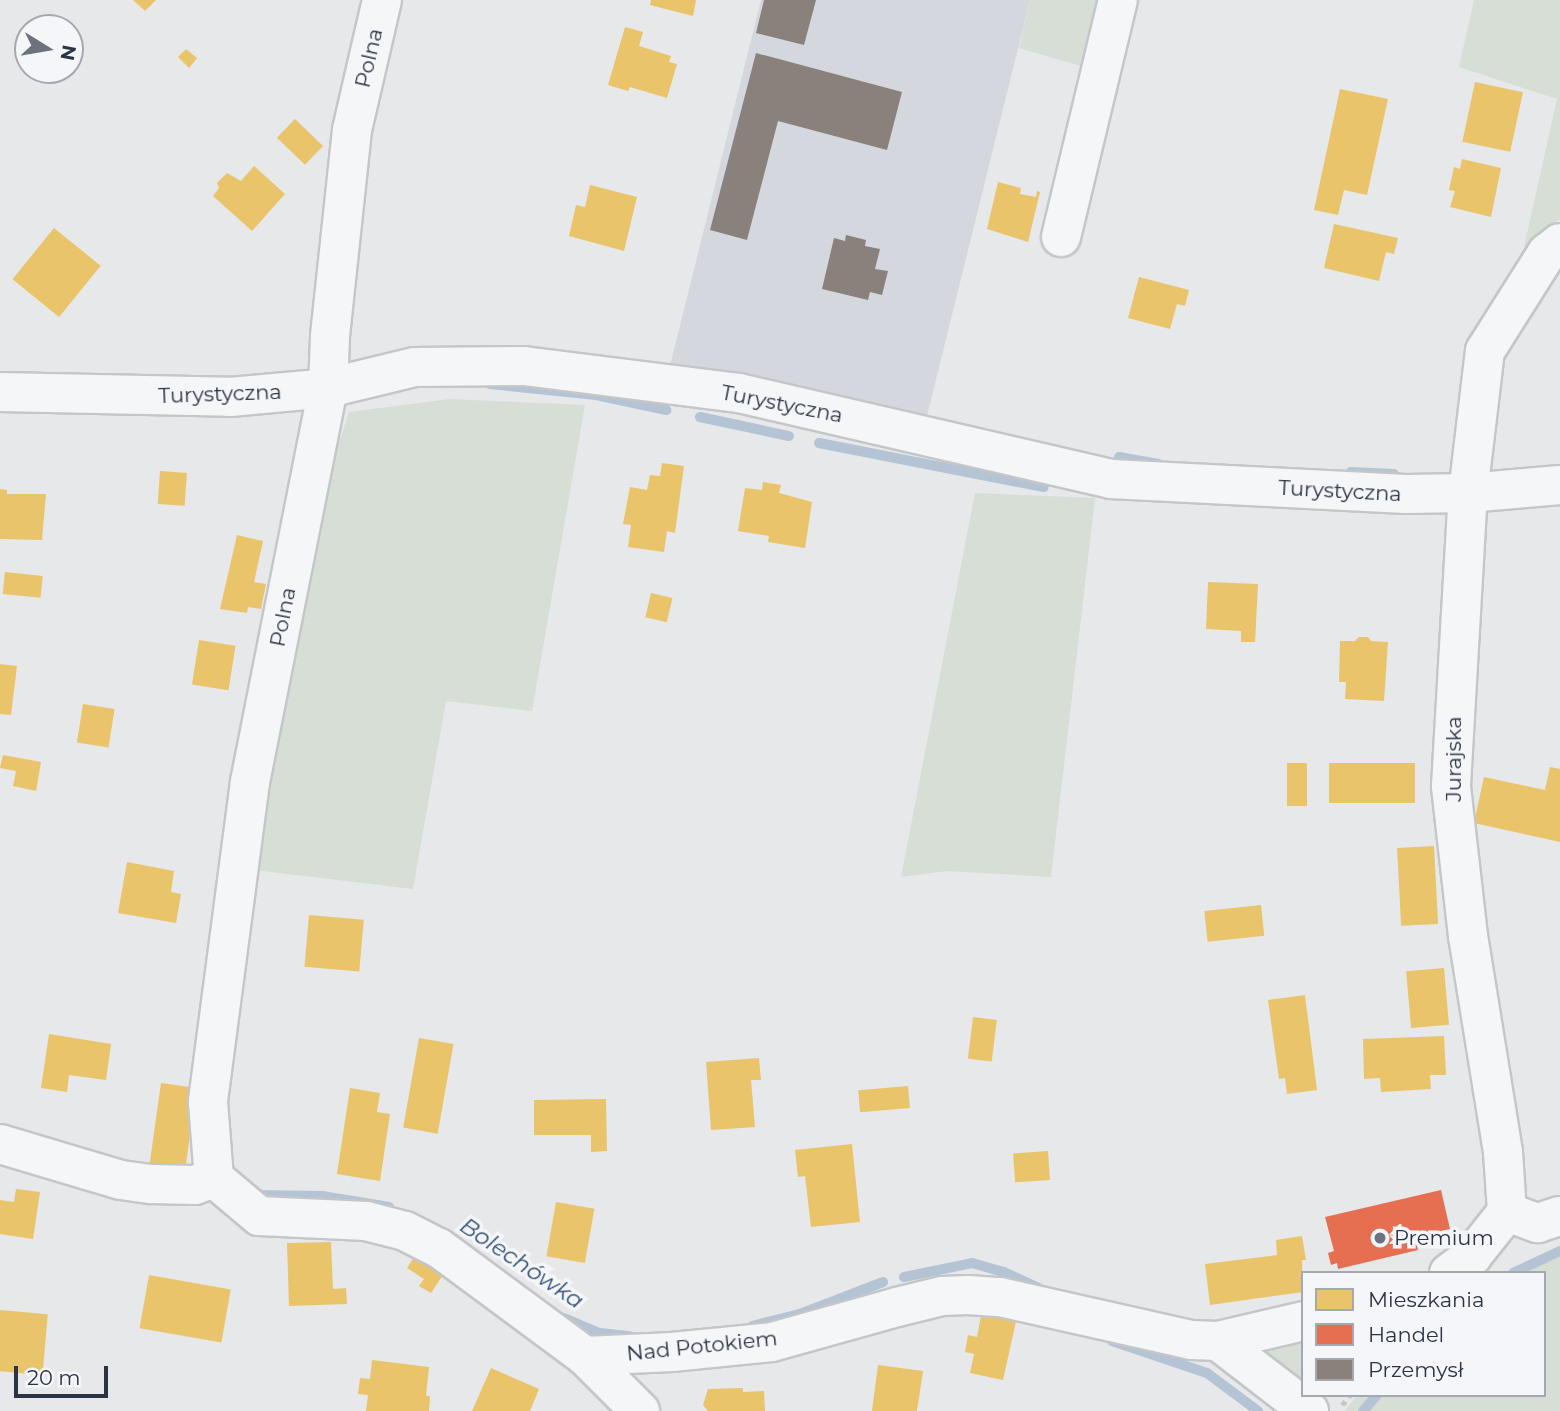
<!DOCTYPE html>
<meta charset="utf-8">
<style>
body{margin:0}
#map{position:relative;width:1560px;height:1411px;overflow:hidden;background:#e6e8ea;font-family:Montserrat,sans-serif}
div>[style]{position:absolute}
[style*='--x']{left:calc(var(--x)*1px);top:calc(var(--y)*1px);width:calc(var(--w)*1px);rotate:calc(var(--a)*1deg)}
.built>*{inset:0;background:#d4d7dd}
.green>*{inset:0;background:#d6ded6}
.homes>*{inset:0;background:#e9c46a;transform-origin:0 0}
.shops>*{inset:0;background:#e76f51}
.industry>*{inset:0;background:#8a817c}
.stream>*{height:10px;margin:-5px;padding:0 5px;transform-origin:5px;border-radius:5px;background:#b4c4d5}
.path>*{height:4.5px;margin-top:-2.25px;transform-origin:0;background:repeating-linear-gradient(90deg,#c5c6ca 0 5px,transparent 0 10px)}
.roads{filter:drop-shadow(2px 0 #c4c6c8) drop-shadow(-2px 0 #c4c6c8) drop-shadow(0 2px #c4c6c8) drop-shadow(0 -2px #c4c6c8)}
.minor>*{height:38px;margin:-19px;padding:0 19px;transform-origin:19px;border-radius:19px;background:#f5f6f7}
.dots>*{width:19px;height:19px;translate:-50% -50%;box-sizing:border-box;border:4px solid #f4f6f9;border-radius:50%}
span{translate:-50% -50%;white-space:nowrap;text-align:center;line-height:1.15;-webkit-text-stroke:7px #f4f6f9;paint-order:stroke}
.street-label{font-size:21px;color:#2b3445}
.poi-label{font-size:21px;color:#2b3445}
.left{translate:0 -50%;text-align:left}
.water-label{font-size:23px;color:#34527a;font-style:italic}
.legend{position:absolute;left:1301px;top:1271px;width:245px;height:126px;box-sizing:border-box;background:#f4f6f9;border:2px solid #a4a8b1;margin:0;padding:9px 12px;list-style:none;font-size:21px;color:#2b3445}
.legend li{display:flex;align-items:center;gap:14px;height:35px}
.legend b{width:35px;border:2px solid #a4a8b1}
.north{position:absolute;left:14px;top:14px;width:70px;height:70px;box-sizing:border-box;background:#f4f6f9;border:2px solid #a4a8b1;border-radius:50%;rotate:101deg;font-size:19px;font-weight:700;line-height:28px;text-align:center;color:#2b3445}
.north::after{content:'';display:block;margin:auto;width:24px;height:32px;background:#6c737f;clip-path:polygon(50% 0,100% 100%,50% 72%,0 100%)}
.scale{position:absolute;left:14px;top:1366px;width:94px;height:32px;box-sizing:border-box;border:4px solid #2b3445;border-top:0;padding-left:9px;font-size:21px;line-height:24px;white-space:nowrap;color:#2b3445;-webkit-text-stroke:5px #f4f6f9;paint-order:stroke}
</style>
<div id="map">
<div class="built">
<i style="clip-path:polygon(761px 0,1030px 0,924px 428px,668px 374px)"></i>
</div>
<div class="green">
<i style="clip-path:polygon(1030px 0,1101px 0,1084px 67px,1019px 48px)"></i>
<i style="clip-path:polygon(1474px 0,1560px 0,1560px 219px,1524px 247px,1557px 99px,1459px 67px)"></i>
<i style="clip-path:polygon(450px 399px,585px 405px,532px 711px,446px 701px,413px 889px,254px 870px,319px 506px,349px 412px)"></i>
<i style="clip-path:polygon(975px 493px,1095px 498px,1051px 877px,947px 871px,901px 877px)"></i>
<i style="clip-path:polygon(1560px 1250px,1560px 1411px,1344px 1411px,1358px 1395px,1544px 1395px,1544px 1273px,1523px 1273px)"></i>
<i style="clip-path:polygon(1303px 1327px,1303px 1387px,1262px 1357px,1261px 1346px)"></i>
</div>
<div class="homes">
<i style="clip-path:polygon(133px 0,156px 0,145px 11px)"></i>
<i style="clip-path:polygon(651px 0,696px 0,693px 16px,650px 5px)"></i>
<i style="clip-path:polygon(625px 27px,643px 32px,639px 46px,671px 56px,669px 62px,677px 64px,667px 98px,630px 87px,628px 91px,608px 85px)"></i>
<i style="clip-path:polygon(186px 49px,197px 58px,189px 68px,178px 57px)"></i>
<i style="left:1475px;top:82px;width:49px;height:61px;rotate:12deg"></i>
<i style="clip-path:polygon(1340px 89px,1388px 99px,1367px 195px,1344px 190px,1338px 215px,1314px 210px)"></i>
<i style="left:295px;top:119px;width:39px;height:26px;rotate:44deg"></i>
<i style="clip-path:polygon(1462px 159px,1501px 168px,1491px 217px,1450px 207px,1455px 191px,1449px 190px,1454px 167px,1460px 169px)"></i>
<i style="clip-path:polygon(254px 166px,285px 194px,252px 231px,213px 196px,219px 188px,217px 183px,227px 173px,241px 181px)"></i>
<i style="clip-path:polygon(998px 182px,1021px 188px,1020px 194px,1036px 197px,1037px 191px,1040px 192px,1028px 242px,987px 229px)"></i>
<i style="clip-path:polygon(590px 185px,637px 197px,624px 251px,569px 236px,576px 205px,585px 207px)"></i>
<i style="clip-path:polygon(1334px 224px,1398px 238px,1394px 254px,1386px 252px,1379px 281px,1324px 268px)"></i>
<i style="left:54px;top:228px;width:60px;height:66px;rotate:39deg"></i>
<i style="clip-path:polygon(1139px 277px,1189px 290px,1185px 306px,1177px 304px,1170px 329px,1128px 318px)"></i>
<i style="clip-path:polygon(662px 463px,684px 466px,675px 533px,667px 531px,664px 552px,628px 547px,631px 525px,623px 524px,630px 487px,647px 490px,650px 475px,660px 476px)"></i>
<i style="left:160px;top:471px;width:27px;height:33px;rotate:4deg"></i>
<i style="clip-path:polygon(763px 482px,781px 485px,779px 493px,812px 502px,805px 548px,768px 542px,769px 536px,738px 531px,745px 488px,762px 490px)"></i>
<i style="clip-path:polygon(0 489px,7px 490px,7px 494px,46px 494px,42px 540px,0 539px)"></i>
<i style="clip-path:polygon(237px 535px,263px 541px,254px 582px,266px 584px,261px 609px,248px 607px,247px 613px,220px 609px)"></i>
<i style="left:5px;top:572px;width:38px;height:22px;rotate:6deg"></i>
<i style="clip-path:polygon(1208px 582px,1258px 584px,1255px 642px,1241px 642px,1241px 631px,1206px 629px)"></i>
<i style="left:651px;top:593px;width:22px;height:25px;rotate:13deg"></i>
<i style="clip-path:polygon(1359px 637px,1368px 637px,1371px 641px,1388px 642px,1384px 701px,1345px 699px,1346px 682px,1339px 682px,1340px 641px,1355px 641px)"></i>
<i style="left:199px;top:640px;width:37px;height:45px;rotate:9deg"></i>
<i style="clip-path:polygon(0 664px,17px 666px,11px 715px,0 714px)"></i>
<i style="left:83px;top:704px;width:32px;height:39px;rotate:9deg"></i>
<i style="clip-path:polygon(3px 755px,41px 762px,36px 791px,13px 786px,16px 771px,0 768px)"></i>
<i style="left:1287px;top:763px;width:20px;height:43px"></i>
<i style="left:1329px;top:763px;width:86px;height:40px"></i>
<i style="clip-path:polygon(1550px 767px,1560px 769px,1560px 842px,1474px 823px,1484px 777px,1545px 790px)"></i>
<i style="left:1434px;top:846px;width:78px;height:37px;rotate:87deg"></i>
<i style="clip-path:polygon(127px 862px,174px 871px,171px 892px,181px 894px,176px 923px,118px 913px)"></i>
<i style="left:1261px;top:905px;width:31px;height:57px;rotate:84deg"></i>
<i style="left:309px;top:915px;width:55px;height:52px;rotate:5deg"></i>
<i style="left:1444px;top:968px;width:57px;height:38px;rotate:85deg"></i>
<i style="clip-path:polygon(1305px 995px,1317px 1090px,1287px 1094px,1285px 1078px,1279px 1079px,1268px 1000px)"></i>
<i style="left:973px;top:1017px;width:24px;height:42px;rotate:7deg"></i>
<i style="clip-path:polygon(49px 1034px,111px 1044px,106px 1080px,69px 1075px,67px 1092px,41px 1088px)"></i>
<i style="clip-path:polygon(1444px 1036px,1446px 1075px,1430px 1075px,1431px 1089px,1381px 1092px,1380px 1078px,1364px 1079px,1363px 1039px)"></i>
<i style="left:419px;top:1038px;width:35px;height:91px;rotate:10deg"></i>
<i style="clip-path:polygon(759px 1058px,761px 1080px,751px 1080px,755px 1127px,711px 1130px,706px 1062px)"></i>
<i style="left:161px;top:1083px;width:36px;height:86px;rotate:8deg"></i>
<i style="left:908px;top:1086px;width:22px;height:50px;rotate:85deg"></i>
<i style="clip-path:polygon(350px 1088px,380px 1093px,377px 1112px,390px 1114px,380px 1181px,337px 1174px)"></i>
<i style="clip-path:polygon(606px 1099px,607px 1151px,591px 1152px,591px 1135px,534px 1135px,534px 1100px)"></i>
<i style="clip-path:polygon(852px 1144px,860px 1222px,811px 1227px,805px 1176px,798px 1177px,795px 1150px)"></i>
<i style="left:1048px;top:1151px;width:29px;height:35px;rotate:86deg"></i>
<i style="clip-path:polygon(16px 1189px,40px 1192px,33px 1239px,0 1234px,0 1200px,14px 1202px)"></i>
<i style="left:556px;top:1202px;width:39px;height:55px;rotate:10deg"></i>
<i style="clip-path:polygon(1302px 1236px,1306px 1260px,1302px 1260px,1303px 1292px,1210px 1305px,1205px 1264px,1277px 1255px,1276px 1240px)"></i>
<i style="clip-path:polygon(331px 1242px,333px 1289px,346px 1288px,347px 1304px,289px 1306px,287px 1243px)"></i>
<i style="clip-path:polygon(418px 1251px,447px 1269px,431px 1293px,419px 1286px,424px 1279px,407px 1268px)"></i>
<i style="left:149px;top:1275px;width:83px;height:54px;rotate:10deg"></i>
<i style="left:0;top:1310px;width:48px;height:61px;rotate:5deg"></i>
<i style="clip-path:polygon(982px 1310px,1017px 1317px,1003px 1380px,970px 1373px,974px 1354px,965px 1352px,968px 1335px,977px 1337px)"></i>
<i style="clip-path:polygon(372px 1360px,429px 1367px,426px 1396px,430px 1396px,429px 1411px,366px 1411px,368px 1395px,358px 1394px,360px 1378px,370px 1379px)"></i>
<i style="clip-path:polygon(878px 1365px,923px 1371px,917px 1411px,872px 1411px)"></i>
<i style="clip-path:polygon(491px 1368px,539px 1389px,530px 1411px,472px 1411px)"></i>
<i style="clip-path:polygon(743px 1388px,743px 1392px,764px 1391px,765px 1411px,708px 1411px,703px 1405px,708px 1389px)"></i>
</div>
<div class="shops">
<i style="clip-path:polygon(1441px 1190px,1450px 1229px,1415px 1237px,1418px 1250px,1338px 1269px,1337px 1263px,1331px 1265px,1328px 1253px,1334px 1251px,1325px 1217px)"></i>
</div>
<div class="industry">
<i style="clip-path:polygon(764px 0,816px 0,804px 45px,756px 33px)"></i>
<i style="clip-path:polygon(756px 53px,902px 92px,887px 150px,778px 121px,747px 240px,710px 230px)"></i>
<i style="clip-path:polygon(846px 235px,866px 240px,865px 246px,880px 249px,875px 269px,888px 271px,882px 295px,870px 292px,868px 300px,822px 289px,834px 238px,845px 241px)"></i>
</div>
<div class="stream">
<i style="--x:490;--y:384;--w:107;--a:5.9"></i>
<i style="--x:596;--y:395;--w:72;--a:12.1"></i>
<i style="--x:700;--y:417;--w:91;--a:12.1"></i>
<i style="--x:819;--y:443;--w:229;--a:11.1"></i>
<i style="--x:1119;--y:457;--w:40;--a:10"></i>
<i style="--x:1351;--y:472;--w:43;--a:2.7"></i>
<i style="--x:254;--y:1195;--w:68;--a:0.8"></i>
<i style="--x:322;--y:1196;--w:68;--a:9.3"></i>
<i style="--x:1513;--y:1273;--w:52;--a:-25.1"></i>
<i style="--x:904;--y:1277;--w:69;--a:-11.6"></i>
<i style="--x:972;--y:1263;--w:33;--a:16"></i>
<i style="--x:1004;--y:1272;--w:40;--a:25"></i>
<i style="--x:564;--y:1318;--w:39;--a:23"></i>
<i style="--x:600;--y:1333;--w:30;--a:6"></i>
<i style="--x:752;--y:1326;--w:49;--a:-14"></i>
<i style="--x:800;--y:1314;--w:89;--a:-21.1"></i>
<i style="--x:1112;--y:1341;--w:100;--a:18.6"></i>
<i style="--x:1207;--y:1373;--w:64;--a:36.7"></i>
<i style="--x:1363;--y:1411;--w:21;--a:-49"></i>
</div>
<div class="path">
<i style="--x:1342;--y:1405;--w:13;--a:-51"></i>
</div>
<div class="roads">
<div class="minor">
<i style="--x:382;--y:0;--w:133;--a:103"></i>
<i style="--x:352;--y:130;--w:208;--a:96.1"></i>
<i style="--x:330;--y:337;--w:51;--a:92.2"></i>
<i style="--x:328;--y:388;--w:402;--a:101.2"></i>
<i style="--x:250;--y:782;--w:323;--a:97.5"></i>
<i style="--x:208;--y:1102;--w:76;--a:85.5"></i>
<i style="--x:214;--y:1178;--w:59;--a:40.2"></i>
<i style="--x:259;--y:1216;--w:107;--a:2.7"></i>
<i style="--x:366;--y:1221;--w:40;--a:14.4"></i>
<i style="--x:405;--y:1231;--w:38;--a:27"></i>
<i style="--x:439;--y:1248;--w:182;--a:36.5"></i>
<i style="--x:585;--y:1356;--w:87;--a:-2.6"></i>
<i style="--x:672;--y:1352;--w:100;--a:-5.7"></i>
<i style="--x:772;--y:1342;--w:130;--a:-15.6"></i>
<i style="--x:897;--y:1307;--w:46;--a:-13.7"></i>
<i style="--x:942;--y:1296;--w:26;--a:-2"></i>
<i style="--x:968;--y:1295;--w:32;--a:4"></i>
<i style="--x:1000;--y:1297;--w:196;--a:12.7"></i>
<i style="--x:1191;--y:1340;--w:27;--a:2"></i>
<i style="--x:1218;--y:1341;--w:115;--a:37.6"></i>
<i style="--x:1061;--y:237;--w:244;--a:-76.5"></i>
<i style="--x:0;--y:392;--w:230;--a:1.2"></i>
<i style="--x:230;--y:397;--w:98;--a:-5.2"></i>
<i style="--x:328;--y:388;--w:89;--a:-13.6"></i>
<i style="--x:415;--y:367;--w:109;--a:-0.5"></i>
<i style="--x:524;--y:366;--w:217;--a:7.2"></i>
<i style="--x:739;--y:393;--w:382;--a:13"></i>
<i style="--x:1111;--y:479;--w:295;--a:2.9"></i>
<i style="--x:1406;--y:494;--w:62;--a:-0.9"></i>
<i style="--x:1468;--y:493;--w:92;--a:-5"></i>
<i style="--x:0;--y:1144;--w:126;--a:16.6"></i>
<i style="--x:121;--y:1180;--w:30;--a:8"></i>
<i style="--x:151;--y:1184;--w:44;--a:1.3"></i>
<i style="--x:195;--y:1185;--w:20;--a:-20"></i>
<i style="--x:1507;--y:1212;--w:33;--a:20"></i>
<i style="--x:1538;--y:1223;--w:23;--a:-18"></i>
<i style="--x:1449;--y:1273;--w:29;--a:-36"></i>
<i style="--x:1472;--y:1256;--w:56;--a:-51.5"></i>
<i style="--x:1507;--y:1212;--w:60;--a:-93.8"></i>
<i style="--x:1503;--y:1152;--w:219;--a:-99.2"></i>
<i style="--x:1468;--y:936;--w:151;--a:-96.5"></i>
<i style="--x:1451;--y:786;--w:293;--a:-86.7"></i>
<i style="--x:1468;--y:493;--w:143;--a:-83.2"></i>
<i style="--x:1485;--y:351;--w:116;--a:-57.7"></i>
<i style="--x:1547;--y:253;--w:16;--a:-38"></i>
<i style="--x:1218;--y:1341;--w:87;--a:-13.2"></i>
<i style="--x:585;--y:1356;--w:78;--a:45"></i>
</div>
</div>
<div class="dots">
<i style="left:1380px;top:1238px;background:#6c737f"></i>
</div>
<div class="street-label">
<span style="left:369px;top:58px;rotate:-77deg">Polna</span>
<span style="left:220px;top:394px;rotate:-2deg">Turystyczna</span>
<span style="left:782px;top:404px;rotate:11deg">Turystyczna</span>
<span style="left:1340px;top:491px;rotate:3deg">Turystyczna</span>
<span style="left:283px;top:617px;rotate:-79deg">Polna</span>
<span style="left:1454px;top:759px;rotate:-90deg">Jurajska</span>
<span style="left:702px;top:1346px;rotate:-6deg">Nad Potokiem</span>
</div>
<div class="poi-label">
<span class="left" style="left:1394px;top:1238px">Premium</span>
</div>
<div class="water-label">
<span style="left:522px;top:1263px;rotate:34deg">Bolechówka</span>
</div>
<ul class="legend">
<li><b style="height:19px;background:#e9c46a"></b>Mieszkania</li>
<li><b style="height:19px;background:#e76f51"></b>Handel</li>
<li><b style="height:19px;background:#8a817c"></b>Przemysł</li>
</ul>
<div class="north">N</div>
<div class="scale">20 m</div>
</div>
